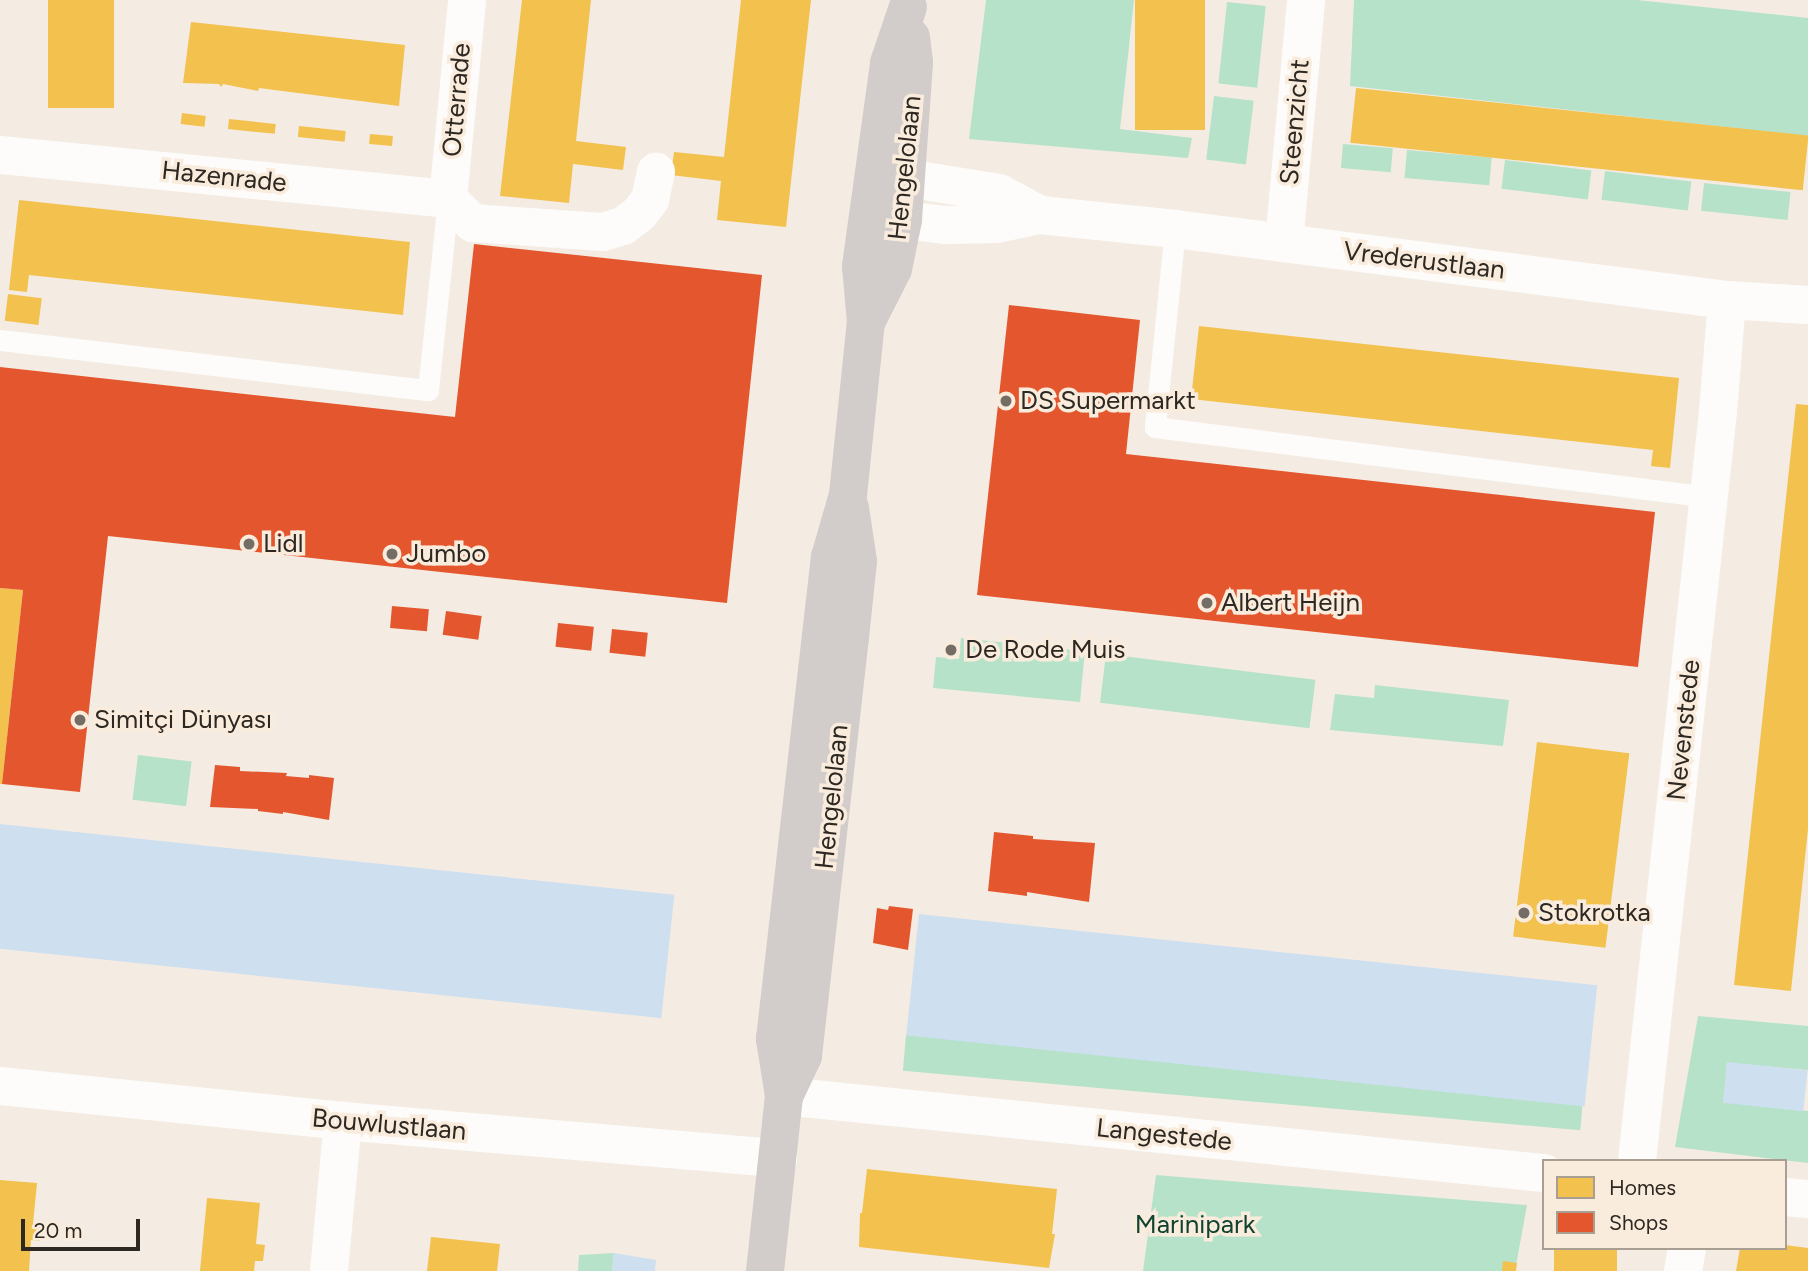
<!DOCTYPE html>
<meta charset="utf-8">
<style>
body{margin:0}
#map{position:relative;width:1808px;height:1271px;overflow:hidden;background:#f4ece3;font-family:Figtree,sans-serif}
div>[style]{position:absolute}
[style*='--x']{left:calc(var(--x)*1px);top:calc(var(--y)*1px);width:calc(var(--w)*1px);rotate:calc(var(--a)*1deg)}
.green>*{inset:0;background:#b6e2ca;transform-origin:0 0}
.water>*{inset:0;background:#cedff0;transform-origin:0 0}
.homes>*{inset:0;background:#f2c14e;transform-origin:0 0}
.shops>*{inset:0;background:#e4572e;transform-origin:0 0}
.lane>*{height:21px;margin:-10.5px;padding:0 10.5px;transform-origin:10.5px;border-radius:10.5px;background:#fdfcfb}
.street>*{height:38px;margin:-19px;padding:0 19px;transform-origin:19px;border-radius:19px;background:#fdfcfb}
.secondary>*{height:38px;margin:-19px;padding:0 19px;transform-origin:19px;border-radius:19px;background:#d2ccca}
.dots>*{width:19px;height:19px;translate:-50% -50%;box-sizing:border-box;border:4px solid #faecdd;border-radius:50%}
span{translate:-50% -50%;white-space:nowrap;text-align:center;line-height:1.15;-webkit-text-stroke:7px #faecdd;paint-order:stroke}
.street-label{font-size:26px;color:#2d2822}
.poi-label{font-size:26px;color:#2d2822}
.left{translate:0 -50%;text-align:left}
.park-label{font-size:26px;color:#104230}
.legend{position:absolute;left:1542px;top:1159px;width:245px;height:91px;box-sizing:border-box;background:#faecdd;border:2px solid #a89e92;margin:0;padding:9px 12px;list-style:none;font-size:21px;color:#2d2822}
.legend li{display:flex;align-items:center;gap:14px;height:35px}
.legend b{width:35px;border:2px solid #a89e92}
.scale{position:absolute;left:21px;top:1219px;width:119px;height:32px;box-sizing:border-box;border:4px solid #2d2822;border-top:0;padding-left:9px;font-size:21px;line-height:24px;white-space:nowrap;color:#2d2822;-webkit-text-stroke:5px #faecdd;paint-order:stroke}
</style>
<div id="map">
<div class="green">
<i style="clip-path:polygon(986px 0,1134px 0,1120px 129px,1192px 138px,1188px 158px,969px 139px)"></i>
<i style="clip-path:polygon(1354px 0,1637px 0,1808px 18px,1808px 136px,1350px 86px)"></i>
<i style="left:1227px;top:2px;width:39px;height:82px;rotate:6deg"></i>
<i style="left:1214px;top:96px;width:40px;height:64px;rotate:7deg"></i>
<i style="left:1343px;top:144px;width:50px;height:24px;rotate:5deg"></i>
<i style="left:1407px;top:150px;width:85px;height:28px;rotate:5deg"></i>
<i style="left:1505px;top:160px;width:87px;height:29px;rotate:7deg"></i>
<i style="left:1605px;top:171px;width:87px;height:29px;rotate:7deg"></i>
<i style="left:1704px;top:183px;width:87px;height:28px;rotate:6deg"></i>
<i style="clip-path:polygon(961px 638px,1085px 651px,1080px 702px,933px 688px,936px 657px,959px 659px)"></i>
<i style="left:1106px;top:654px;width:211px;height:49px;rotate:7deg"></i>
<i style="clip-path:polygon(1375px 685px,1509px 700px,1503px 746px,1330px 730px,1335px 694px,1374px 698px)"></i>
<i style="left:138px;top:755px;width:54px;height:45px;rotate:7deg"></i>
<i style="clip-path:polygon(1698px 1016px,1808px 1026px,1808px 1070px,1727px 1063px,1724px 1102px,1808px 1111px,1808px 1163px,1675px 1147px)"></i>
<i style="left:906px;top:1035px;width:680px;height:36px;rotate:5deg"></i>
<i style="clip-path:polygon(1156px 1175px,1527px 1205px,1515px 1271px,1143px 1271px)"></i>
<i style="clip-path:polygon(614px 1253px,612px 1271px,578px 1271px,579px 1255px)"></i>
</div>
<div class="water">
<i style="left:0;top:824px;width:678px;height:124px;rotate:6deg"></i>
<i style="left:919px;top:914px;width:682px;height:122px;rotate:6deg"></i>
<i style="left:1727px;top:1062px;width:81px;height:41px;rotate:6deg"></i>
<i style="clip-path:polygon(614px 1253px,656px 1260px,655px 1271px,612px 1271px)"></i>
</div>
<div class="homes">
<i style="left:48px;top:0;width:66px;height:108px"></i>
<i style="clip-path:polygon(522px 0,591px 0,576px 141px,626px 147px,623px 170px,573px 164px,569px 203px,500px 196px)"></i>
<i style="clip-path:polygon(741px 0,811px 0,786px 227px,717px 220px,721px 181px,671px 175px,674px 152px,724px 157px)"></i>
<i style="left:1135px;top:0;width:70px;height:130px"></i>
<i style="clip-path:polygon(191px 22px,405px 45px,399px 106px,259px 88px,258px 91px,223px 84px,221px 87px,219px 84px,183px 83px)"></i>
<i style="left:1356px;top:88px;width:455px;height:55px;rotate:6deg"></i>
<i style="left:182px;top:113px;width:24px;height:11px;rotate:7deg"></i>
<i style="left:229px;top:119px;width:47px;height:10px;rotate:6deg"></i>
<i style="left:299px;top:126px;width:47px;height:11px;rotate:6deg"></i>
<i style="left:370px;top:134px;width:23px;height:10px;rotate:5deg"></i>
<i style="clip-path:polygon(19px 200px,410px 242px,403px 315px,29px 275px,27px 292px,9px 290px)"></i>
<i style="left:8px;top:294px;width:34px;height:27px;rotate:7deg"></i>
<i style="clip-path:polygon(1199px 326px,1679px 378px,1670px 468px,1651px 466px,1653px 450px,1191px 399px)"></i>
<i style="clip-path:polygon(1796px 404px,1808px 405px,1808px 829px,1791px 991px,1734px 985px)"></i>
<i style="clip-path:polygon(0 588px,23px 590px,2px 784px,0 784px)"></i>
<i style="left:1537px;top:742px;width:93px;height:196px;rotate:7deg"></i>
<i style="clip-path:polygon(867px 1169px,1057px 1189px,1052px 1234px,1055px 1234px,1049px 1268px,859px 1247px,860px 1213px,862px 1213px)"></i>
<i style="clip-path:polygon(0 1180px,37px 1183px,33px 1224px,42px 1225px,40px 1241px,31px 1240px,29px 1271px,0 1271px)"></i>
<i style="clip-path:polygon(207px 1198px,260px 1203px,256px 1244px,265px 1245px,263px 1261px,255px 1261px,254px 1271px,200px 1271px)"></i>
<i style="clip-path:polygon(431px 1237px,500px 1244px,497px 1271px,427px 1271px)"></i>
<i style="clip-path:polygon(1785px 1245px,1808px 1248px,1808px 1271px,1736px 1271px,1740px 1248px,1785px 1248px)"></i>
<i style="left:1554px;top:1248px;width:63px;height:23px"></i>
<i style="clip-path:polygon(1503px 1261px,1517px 1263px,1516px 1271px,1502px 1271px)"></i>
</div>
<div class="shops">
<i style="clip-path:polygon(474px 244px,762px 275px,727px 603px,108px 536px,80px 792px,2px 784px,23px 590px,0 588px,0 367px,455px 417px)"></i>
<i style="clip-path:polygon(1009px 305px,1140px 320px,1126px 454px,1655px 512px,1638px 667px,977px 595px)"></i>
<i style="left:392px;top:606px;width:37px;height:22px;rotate:5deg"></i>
<i style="left:446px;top:611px;width:36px;height:24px;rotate:8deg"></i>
<i style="left:558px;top:623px;width:36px;height:24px;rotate:6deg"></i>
<i style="left:612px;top:629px;width:36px;height:24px;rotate:6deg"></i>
<i style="clip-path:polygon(215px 765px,240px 767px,240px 771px,287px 773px,286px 776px,309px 778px,309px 775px,334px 778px,329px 820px,283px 812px,283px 814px,258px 811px,258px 809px,210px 807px)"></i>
<i style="clip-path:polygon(994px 832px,1033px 836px,1033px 839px,1095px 843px,1089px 902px,1027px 892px,1027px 896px,988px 891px)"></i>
<i style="clip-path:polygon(889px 906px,913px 909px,908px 950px,873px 943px,877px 908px,888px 910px)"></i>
</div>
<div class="lane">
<i style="--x:1175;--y:229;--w:199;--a:95.8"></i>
<i style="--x:1155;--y:427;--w:558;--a:7.2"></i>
<i style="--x:0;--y:340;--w:431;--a:6.7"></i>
<i style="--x:428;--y:390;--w:192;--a:-84"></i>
</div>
<div class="street">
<i style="--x:0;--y:155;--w:450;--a:5.6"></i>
<i style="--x:448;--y:199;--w:35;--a:44"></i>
<i style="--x:473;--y:223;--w:130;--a:4"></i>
<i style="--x:603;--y:232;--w:21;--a:-17"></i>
<i style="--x:623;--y:226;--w:20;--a:-37"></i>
<i style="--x:639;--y:214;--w:18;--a:-52"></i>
<i style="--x:650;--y:200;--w:29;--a:-78"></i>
<i style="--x:448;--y:199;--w:200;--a:-84.5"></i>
<i style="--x:1040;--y:215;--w:47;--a:-151.8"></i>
<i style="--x:999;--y:193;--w:94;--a:-170.8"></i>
<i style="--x:906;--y:178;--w:38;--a:158"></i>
<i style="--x:871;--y:192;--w:43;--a:41.2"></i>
<i style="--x:903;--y:220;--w:42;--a:6.8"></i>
<i style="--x:945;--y:225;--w:51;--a:-1.1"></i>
<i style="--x:996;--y:224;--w:45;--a:-11.6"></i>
<i style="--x:1040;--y:215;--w:136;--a:5.9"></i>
<i style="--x:1175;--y:229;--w:557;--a:7.33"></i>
<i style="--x:1727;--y:300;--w:81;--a:3.5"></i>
<i style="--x:1284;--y:243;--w:244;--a:-84.8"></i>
<i style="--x:0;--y:1086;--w:345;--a:5.8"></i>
<i style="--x:343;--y:1121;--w:437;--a:4.9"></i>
<i style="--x:784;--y:1096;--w:764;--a:5.79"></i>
<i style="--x:1637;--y:1161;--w:753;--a:-83.83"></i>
<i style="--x:1718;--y:412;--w:112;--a:-85.4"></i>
<i style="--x:1785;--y:1197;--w:23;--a:5"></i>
<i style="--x:329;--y:1271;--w:151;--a:-84.7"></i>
<i style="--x:1683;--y:1271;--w:23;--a:-80"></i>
</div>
<div class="secondary">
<i style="--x:866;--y:322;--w:59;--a:-63"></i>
<i style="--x:893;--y:269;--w:50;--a:-78.5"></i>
<i style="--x:903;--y:220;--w:158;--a:-86"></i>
<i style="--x:914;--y:62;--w:25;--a:-97"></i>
<i style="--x:784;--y:1096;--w:44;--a:-64.6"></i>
<i style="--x:803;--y:1056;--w:422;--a:-83.6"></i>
<i style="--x:850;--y:637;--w:76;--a:-84"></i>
<i style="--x:858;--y:561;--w:54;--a:-98.6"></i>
<i style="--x:765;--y:1271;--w:176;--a:-83.8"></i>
<i style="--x:784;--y:1096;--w:58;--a:-99"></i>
<i style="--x:775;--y:1039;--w:485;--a:-83.5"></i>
<i style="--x:830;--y:557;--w:65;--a:-73.8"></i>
<i style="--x:848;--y:495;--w:174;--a:-84.1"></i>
<i style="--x:866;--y:322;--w:56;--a:-95.1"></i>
<i style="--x:861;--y:266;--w:205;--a:-82.1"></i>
<i style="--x:889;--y:63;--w:59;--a:-71.3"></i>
</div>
<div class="dots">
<i style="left:1006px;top:401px;background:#736d66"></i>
<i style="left:249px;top:544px;background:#736d66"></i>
<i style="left:392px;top:554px;background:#736d66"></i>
<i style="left:1207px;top:603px;background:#736d66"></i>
<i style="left:951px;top:650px;background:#736d66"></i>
<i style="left:80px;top:720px;background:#736d66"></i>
<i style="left:1524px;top:913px;background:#736d66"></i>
</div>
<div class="street-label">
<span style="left:457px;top:100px;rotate:-85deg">Otterrade</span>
<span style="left:1295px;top:122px;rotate:-85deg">Steenzicht</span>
<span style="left:905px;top:168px;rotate:-84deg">Hengelolaan</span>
<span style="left:224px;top:177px;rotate:6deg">Hazenrade</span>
<span style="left:1424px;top:261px;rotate:7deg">Vrederustlaan</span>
<span style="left:1684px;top:730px;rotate:-84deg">Nevenstede</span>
<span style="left:832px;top:797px;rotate:-84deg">Hengelolaan</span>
<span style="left:389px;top:1125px;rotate:5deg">Bouwlustlaan</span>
<span style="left:1164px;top:1135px;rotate:6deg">Langestede</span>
</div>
<div class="poi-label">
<span class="left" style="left:1020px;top:401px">DS Supermarkt</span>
<span class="left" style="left:263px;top:544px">Lidl</span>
<span class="left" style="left:406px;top:554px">Jumbo</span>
<span class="left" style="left:1221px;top:603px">Albert Heijn</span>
<span class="left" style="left:965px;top:650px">De Rode Muis</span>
<span class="left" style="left:94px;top:720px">Simitçi Dünyası</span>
<span class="left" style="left:1538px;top:913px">Stokrotka</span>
</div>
<div class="park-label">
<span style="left:1195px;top:1225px">Marinipark</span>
</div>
<ul class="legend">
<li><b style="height:19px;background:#f2c14e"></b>Homes</li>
<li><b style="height:19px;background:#e4572e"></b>Shops</li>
</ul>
<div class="scale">20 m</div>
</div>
